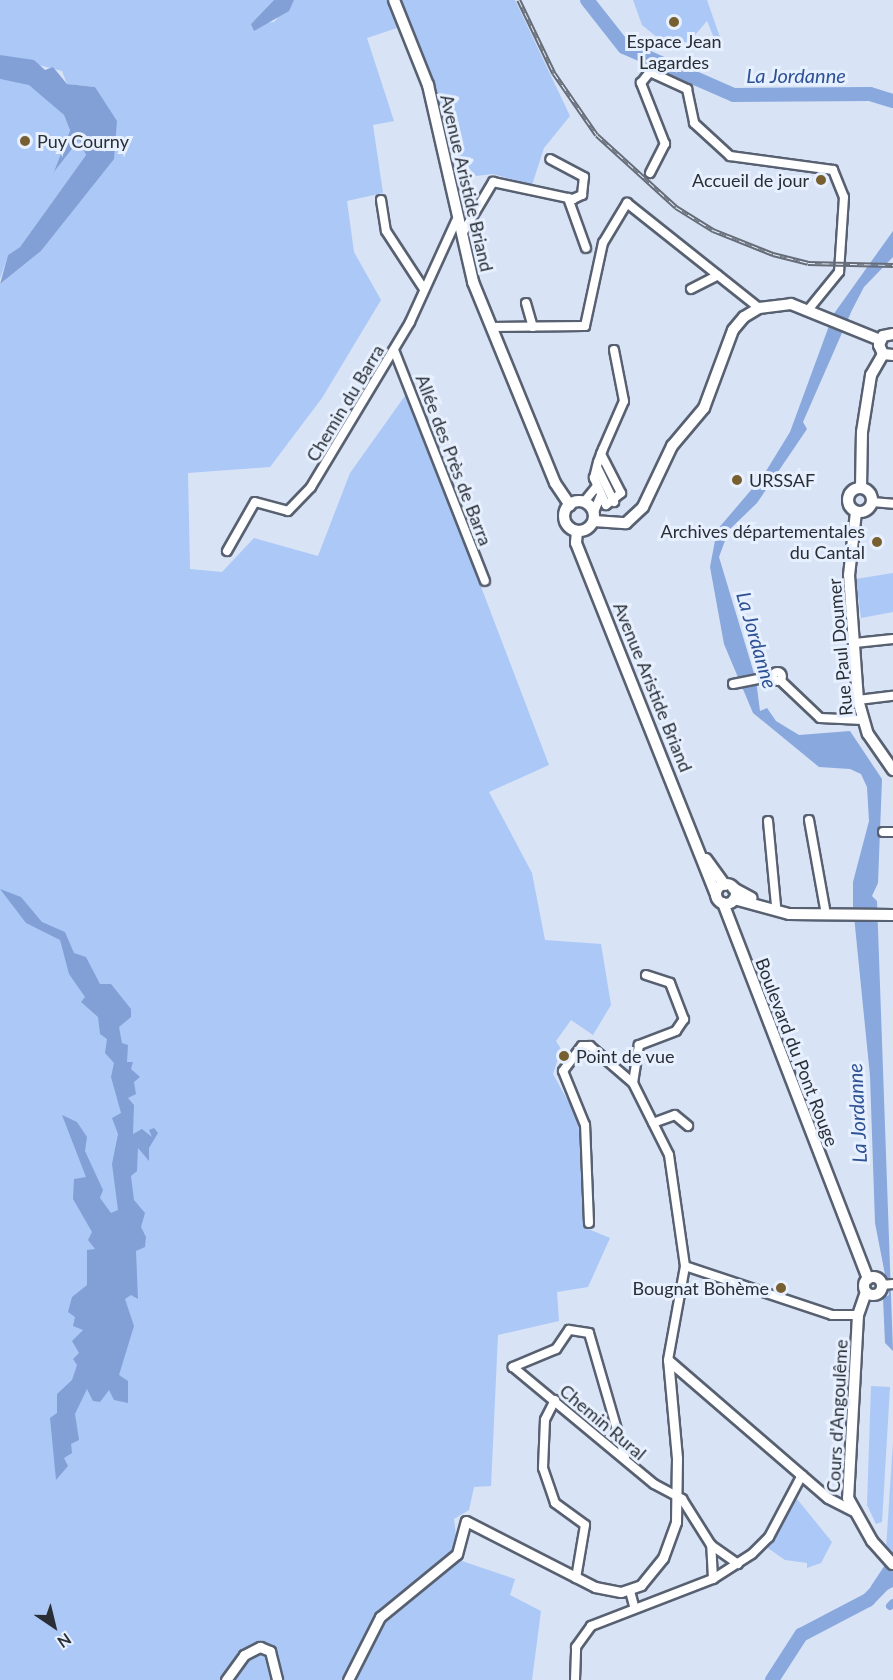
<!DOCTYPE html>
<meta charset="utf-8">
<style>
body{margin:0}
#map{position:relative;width:893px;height:1680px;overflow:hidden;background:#d8e3f5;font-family:Lato,sans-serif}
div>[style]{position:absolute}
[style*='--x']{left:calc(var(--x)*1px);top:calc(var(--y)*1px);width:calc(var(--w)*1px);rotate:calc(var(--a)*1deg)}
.green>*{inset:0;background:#acc8f7}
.forest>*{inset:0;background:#82a0d6}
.water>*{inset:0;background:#89a8de}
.canal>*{height:8px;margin:-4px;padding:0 4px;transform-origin:4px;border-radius:4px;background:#89a8de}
.river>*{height:14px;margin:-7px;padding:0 7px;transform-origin:7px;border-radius:7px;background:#89a8de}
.roads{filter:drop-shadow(2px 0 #586171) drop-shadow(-2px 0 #586171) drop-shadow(0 2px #586171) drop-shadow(0 -2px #586171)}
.minor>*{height:8px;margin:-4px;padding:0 4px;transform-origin:4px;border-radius:4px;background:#fff}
.minor>.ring{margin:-4px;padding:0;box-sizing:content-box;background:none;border:8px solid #fff;border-radius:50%}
.tertiary>*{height:9px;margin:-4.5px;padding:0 4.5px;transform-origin:4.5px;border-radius:4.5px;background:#fff}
.secondary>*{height:10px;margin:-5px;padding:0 5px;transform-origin:5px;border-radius:5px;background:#fff}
.secondary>.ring{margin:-5px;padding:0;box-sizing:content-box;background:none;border:10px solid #fff;border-radius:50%}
.rail>*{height:4.5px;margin-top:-2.25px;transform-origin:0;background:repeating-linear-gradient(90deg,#e7f0ff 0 7px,#666d78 0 14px);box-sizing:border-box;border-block:2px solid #666d78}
.dots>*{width:16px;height:16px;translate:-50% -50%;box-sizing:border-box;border:3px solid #e7f0ff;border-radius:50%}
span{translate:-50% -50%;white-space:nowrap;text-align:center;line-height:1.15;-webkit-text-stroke:6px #e7f0ff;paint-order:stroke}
.poi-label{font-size:18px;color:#2a2e35}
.left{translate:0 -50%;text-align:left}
.right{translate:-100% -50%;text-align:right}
.street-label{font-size:18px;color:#2a2e35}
.water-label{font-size:20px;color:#2d5194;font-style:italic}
.north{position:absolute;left:24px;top:1596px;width:60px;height:60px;-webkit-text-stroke:4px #e7f0ff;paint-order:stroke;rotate:145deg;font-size:16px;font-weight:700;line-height:24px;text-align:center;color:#2a2e35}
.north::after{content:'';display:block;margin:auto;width:21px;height:27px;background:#2a2e35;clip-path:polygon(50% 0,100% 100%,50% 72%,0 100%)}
</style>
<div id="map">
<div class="green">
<i style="clip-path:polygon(0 0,274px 0,251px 24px,274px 22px,294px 0,515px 0,570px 116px,544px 148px,532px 185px,493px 174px,476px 176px,447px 143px,417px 40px,403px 26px,367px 38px,394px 121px,373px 125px,383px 193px,347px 201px,354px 252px,381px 300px,322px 398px,270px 467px,188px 473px,190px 569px,222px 572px,254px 538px,318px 556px,350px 473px,407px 393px,549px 765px,489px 792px,532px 873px,545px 940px,601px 944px,611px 1005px,593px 1035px,571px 1020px,556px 1041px,561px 1049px,553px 1074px,578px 1119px,586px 1228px,610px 1238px,588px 1287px,557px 1292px,559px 1321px,498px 1335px,491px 1486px,474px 1487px,469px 1510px,454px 1519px,459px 1560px,515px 1579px,510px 1595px,541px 1611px,532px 1680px,0 1680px,0 284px,41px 251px,113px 159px,95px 87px,67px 84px,62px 71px,0 55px)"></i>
<i style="clip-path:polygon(633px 0,707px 0,722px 43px,717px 45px,707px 21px,689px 42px,663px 42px,642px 25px)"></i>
<i style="clip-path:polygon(0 79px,29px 84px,64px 115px,70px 129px,55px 171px,79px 140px,86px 155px,20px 247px,8px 255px,0 279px)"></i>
<i style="clip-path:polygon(893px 573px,893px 612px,861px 618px,856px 579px)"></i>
<i style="clip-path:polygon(871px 1386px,890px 1387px,882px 1522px,876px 1524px,867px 1505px)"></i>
<i style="clip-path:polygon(893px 1442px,893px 1554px,886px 1549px)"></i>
<i style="clip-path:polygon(793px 1494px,832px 1542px,821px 1563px,807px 1568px,807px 1563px,785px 1560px,765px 1546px)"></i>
</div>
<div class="forest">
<i style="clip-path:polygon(274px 0,294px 0,289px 11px,254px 31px,251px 24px)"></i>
<i style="clip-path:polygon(0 55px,34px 60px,45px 70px,53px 67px,67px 84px,95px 87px,117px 121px,114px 159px,41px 251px,0 284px,8px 255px,20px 247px,86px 155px,79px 140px,54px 172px,70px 130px,64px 115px,29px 85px,0 79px)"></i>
<i style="clip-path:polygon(0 889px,21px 897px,42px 922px,65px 932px,74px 953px,86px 957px,100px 984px,111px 984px,131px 1009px,131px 1017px,119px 1027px,122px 1043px,128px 1045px,127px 1062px,133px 1062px,131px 1069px,140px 1077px,134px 1082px,136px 1094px,128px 1098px,134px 1105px,133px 1134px,142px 1129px,152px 1137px,149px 1130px,154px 1128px,158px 1133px,149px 1148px,149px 1161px,138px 1148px,137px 1171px,131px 1176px,134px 1200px,145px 1213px,141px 1227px,146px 1237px,145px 1247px,136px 1251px,138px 1299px,131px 1295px,125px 1299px,134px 1326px,119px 1375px,128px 1381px,128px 1403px,114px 1400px,109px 1390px,100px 1402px,93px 1401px,87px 1389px,75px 1414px,79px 1440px,71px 1444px,72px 1453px,64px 1458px,68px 1466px,56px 1480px,50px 1418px,57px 1413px,57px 1394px,72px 1380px,77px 1365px,73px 1359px,79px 1353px,72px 1341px,83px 1330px,73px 1326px,75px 1317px,68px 1312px,72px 1297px,87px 1285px,87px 1250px,95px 1249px,88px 1240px,92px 1232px,73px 1199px,74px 1179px,86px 1177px,62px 1115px,77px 1122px,87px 1137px,85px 1151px,103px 1190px,100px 1198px,111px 1213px,118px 1210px,112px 1164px,118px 1134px,112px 1118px,121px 1113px,111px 1077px,114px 1063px,105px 1053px,107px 1039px,100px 1034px,98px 1017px,81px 1002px,85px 997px,69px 974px,60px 940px,26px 923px)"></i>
</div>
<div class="water">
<i style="clip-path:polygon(893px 231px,893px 257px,864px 287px,852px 310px,803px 422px,807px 429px,757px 503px,729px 530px,719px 557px,756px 680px,760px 711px,767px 708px,776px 721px,799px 735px,850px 731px,882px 779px,878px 883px,872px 896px,877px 901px,893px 1351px,885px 1343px,883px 1298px,889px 1295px,875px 1223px,870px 1076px,853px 906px,853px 882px,869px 821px,867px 787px,861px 774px,850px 769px,819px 767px,753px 713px,724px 644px,710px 567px,717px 530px,763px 476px,790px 432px,833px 315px)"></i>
<i style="clip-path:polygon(893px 1553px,893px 1587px,868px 1600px,871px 1586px)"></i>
</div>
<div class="canal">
<i style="--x:890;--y:1606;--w:4;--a:-45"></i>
</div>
<div class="river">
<i style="--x:587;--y:0;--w:60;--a:51.8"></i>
<i style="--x:624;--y:47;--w:120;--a:23.6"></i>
<i style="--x:734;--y:95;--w:136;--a:-0.4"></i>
<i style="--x:870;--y:94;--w:24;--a:17"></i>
<i style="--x:772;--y:1680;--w:54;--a:-57.2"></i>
<i style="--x:801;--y:1635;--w:76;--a:-27.6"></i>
<i style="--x:868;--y:1600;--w:36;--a:-46"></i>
</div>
<div class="roads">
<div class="minor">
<i style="--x:650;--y:173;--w:33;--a:-63"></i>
<i style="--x:665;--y:144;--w:66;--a:-111.5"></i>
<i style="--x:641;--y:83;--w:14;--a:-51"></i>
<i style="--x:650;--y:72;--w:41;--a:24.7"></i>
<i style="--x:687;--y:89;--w:35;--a:78"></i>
<i style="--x:694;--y:123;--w:49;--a:42.5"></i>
<i style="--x:730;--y:156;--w:104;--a:7.7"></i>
<i style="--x:833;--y:170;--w:29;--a:68"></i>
<i style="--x:844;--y:197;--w:75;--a:93.8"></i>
<i style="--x:839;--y:272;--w:49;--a:129.2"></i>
<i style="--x:568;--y:198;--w:53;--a:70.2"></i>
<i style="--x:381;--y:200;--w:31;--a:81"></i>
<i style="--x:386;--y:231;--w:69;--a:56.8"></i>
<i style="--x:462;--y:234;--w:61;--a:-59.2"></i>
<i style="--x:493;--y:182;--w:82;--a:12"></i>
<i style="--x:573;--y:199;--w:10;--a:-24"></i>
<i style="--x:582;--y:195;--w:18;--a:-84"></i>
<i style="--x:584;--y:177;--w:38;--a:-152"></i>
<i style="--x:691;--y:289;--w:30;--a:-27"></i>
<i style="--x:526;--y:303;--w:25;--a:74"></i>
<i style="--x:491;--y:327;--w:94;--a:-0.6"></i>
<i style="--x:585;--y:326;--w:85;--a:-77.8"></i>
<i style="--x:603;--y:243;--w:47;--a:-59"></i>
<i style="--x:627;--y:203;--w:169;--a:38.5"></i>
<i style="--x:394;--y:350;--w:248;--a:68.5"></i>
<i style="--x:601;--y:454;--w:44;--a:62.9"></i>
<i style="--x:621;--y:493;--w:19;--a:141"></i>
<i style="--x:606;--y:505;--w:30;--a:-114"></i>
<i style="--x:594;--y:478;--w:16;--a:-76"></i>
<i style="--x:598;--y:462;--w:9;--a:-69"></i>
<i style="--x:601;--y:454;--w:5;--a:-68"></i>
<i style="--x:603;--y:449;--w:52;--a:-66.4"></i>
<i style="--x:624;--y:401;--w:52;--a:-101.1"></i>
<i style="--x:597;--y:467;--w:39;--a:64"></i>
<i style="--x:584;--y:502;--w:19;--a:-51"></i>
<i style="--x:872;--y:502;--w:21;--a:5"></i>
<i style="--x:594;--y:512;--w:16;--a:-68"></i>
<i style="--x:227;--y:551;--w:56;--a:-60.3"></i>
<i style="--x:255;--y:502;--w:34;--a:15"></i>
<i style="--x:288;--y:511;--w:33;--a:-46"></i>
<i style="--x:311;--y:487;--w:192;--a:-59"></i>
<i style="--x:410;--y:322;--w:111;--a:-65.5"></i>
<i style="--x:855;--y:643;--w:38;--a:-6"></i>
<i class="ring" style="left:772.5px;top:671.5px;width:1px;height:1px"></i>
<i style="--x:780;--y:680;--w:55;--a:43.5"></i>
<i style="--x:820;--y:718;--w:43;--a:2.7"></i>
<i style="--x:733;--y:684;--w:41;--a:-11.3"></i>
<i style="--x:858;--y:700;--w:35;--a:-7"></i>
<i style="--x:809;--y:820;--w:90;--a:79.8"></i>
<i style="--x:768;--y:821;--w:85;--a:84.6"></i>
<i style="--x:883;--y:832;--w:10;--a:0"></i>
<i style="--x:646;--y:975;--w:25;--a:18"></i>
<i style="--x:670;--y:983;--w:39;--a:69"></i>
<i style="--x:684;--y:1019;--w:14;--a:124"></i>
<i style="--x:676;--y:1031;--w:40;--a:159"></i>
<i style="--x:639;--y:1045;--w:38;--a:99"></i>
<i style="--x:633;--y:1083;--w:80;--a:63.4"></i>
<i style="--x:669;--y:1155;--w:112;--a:81.8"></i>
<i style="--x:653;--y:1123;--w:23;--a:-20"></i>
<i style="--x:675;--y:1115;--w:17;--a:40"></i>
<i style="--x:589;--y:1223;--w:98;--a:-92.3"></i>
<i style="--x:585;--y:1125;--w:58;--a:-112.2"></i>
<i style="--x:563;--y:1071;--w:31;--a:-53"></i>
<i style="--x:582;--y:1046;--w:8;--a:0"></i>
<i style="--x:590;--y:1046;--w:57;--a:40.7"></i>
<i style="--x:882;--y:1285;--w:11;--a:-5"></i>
<i style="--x:668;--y:1360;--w:96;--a:-79.7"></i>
<i style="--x:685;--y:1266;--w:155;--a:18.4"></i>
<i style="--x:832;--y:1315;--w:26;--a:0"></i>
<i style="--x:555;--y:1400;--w:22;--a:117"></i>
<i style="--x:545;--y:1420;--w:48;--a:92.4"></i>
<i style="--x:543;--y:1468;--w:37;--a:71"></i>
<i style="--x:555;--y:1503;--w:37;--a:36"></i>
<i style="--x:585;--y:1525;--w:54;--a:99.6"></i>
<i style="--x:625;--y:1457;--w:129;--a:-106.2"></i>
<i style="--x:589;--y:1333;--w:20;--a:-171"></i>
<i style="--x:569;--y:1330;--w:23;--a:124"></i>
<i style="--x:556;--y:1349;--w:47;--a:157.3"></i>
<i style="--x:513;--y:1367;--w:183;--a:39.7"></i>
<i style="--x:654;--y:1484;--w:32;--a:28"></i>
<i style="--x:682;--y:1499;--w:54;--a:57.8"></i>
<i style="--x:713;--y:1579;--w:34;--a:-93"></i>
<i style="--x:711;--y:1545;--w:33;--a:35"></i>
<i style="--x:630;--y:1591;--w:16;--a:75"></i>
<i style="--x:575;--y:1680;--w:33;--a:-88"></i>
<i style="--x:576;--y:1647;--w:26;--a:-54"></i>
<i style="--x:591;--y:1626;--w:131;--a:-21.1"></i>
<i style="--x:713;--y:1579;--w:46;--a:-32.7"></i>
<i style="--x:752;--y:1554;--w:24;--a:-45"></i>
<i style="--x:769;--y:1537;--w:70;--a:-62"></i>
</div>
<div class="tertiary">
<i style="--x:226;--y:1680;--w:31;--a:-54"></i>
<i style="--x:244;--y:1655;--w:18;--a:-27"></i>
<i style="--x:260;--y:1647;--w:11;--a:22"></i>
<i style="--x:270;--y:1651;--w:30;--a:76"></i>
<i style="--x:348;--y:1680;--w:71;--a:-63.1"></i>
<i style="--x:380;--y:1617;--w:99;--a:-39.3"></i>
<i style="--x:457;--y:1554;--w:34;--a:-75"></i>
<i style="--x:466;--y:1521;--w:145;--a:27.1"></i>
<i style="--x:595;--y:1587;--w:26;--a:11"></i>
<i style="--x:621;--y:1592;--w:21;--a:-19"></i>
<i style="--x:641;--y:1585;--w:35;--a:-51"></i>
<i style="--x:663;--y:1558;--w:38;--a:-70"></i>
<i style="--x:676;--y:1522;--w:64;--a:-89.1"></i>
<i style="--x:677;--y:1458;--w:98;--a:-95.2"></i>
<i style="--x:668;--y:1360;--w:211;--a:40.8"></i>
<i style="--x:828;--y:1498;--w:27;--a:27"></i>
</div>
<div class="secondary">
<i style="--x:394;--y:0;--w:92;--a:68.2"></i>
<i style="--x:428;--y:85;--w:202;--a:77.1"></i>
<i style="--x:473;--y:282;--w:217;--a:67.8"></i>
<i style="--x:555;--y:483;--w:27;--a:56"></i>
<i style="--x:893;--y:334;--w:10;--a:169"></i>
<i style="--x:883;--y:336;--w:10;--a:114"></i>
<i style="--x:879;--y:345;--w:10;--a:66"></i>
<i style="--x:883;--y:354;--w:10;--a:6"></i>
<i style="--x:861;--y:488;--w:56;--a:-89"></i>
<i style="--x:862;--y:432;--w:58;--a:-81"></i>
<i style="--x:871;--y:375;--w:24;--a:-60"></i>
<i class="ring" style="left:848px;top:488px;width:14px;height:14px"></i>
<i class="ring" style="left:564px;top:501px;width:20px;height:20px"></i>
<i style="--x:856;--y:512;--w:63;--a:96.3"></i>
<i style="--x:849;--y:575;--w:125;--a:85.9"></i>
<i style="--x:858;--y:700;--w:35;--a:74"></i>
<i style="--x:868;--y:734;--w:44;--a:55.2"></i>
<i style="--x:594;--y:521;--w:32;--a:4"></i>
<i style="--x:626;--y:523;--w:23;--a:-43"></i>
<i style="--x:643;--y:507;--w:68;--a:-64.6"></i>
<i style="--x:672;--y:446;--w:50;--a:-49.9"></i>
<i style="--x:704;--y:408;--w:83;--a:-69.6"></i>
<i style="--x:733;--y:330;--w:17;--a:-50"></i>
<i style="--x:744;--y:317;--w:17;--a:-31"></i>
<i style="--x:759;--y:308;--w:32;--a:-7"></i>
<i style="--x:791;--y:304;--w:96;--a:22"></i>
<i style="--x:577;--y:531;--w:12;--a:95"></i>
<i style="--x:576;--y:543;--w:379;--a:68.3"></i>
<i style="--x:706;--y:859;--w:32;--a:54"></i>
<i class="ring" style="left:716px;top:884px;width:10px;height:10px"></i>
<i style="--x:733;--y:888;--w:21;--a:28"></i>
<i style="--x:734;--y:899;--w:57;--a:15.3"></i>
<i style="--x:789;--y:914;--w:104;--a:0.6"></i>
<i style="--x:723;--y:903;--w:403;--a:68.9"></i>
<i class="ring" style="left:864px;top:1277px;width:8px;height:8px"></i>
<i style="--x:866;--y:1292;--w:24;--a:109"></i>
<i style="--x:858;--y:1315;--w:183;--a:93.1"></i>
<i style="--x:848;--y:1498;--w:49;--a:60.8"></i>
<i style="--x:872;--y:1541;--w:31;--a:48"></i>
</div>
</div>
<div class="rail">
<i style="--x:519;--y:0;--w:81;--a:64.4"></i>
<i style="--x:554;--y:73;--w:75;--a:55.3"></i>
<i style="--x:597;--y:135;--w:107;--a:42.3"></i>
<i style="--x:676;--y:207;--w:44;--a:31.9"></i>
<i style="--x:713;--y:230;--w:65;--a:21.8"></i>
<i style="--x:773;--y:254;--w:36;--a:14"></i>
<i style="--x:808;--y:263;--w:85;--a:1.3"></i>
</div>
<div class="dots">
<i style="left:674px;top:22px;background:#785f30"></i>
<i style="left:25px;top:141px;background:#785f30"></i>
<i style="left:821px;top:180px;background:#785f30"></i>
<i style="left:737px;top:480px;background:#785f30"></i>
<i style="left:877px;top:542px;background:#785f30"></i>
<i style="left:564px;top:1056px;background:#785f30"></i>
<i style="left:781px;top:1288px;background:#785f30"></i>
</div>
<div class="poi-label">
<span style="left:674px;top:52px">Espace Jean<br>Lagardes</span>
<span class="left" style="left:37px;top:141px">Puy Courny</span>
<span class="right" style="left:809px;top:180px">Accueil de jour</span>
<span class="left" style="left:749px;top:480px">URSSAF</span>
<span class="right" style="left:865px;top:542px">Archives départementales<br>du Cantal</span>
<span class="left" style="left:576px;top:1056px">Point de vue</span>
<span class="right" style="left:769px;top:1288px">Bougnat Bohème</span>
</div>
<div class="street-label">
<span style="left:467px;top:183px;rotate:77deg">Avenue Aristide Briand</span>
<span style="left:345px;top:403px;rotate:-59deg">Chemin du Barra</span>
<span style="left:454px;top:460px;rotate:69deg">Allée des Près de Barra</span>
<span style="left:840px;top:647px;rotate:-95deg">Rue Paul Doumer</span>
<span style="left:653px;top:687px;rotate:68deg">Avenue Aristide Briand</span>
<span style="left:797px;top:1052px;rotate:69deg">Boulevard du Pont Rouge</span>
<span style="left:837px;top:1416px;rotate:-87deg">Cours d'Angoulême</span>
<span style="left:603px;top:1422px;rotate:40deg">Chemin Rural</span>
</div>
<div class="water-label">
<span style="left:796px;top:75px">La Jordanne</span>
<span style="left:757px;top:640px;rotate:74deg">La Jordanne</span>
<span style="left:857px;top:1113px;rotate:-93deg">La Jordanne</span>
</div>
<div class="north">N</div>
</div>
